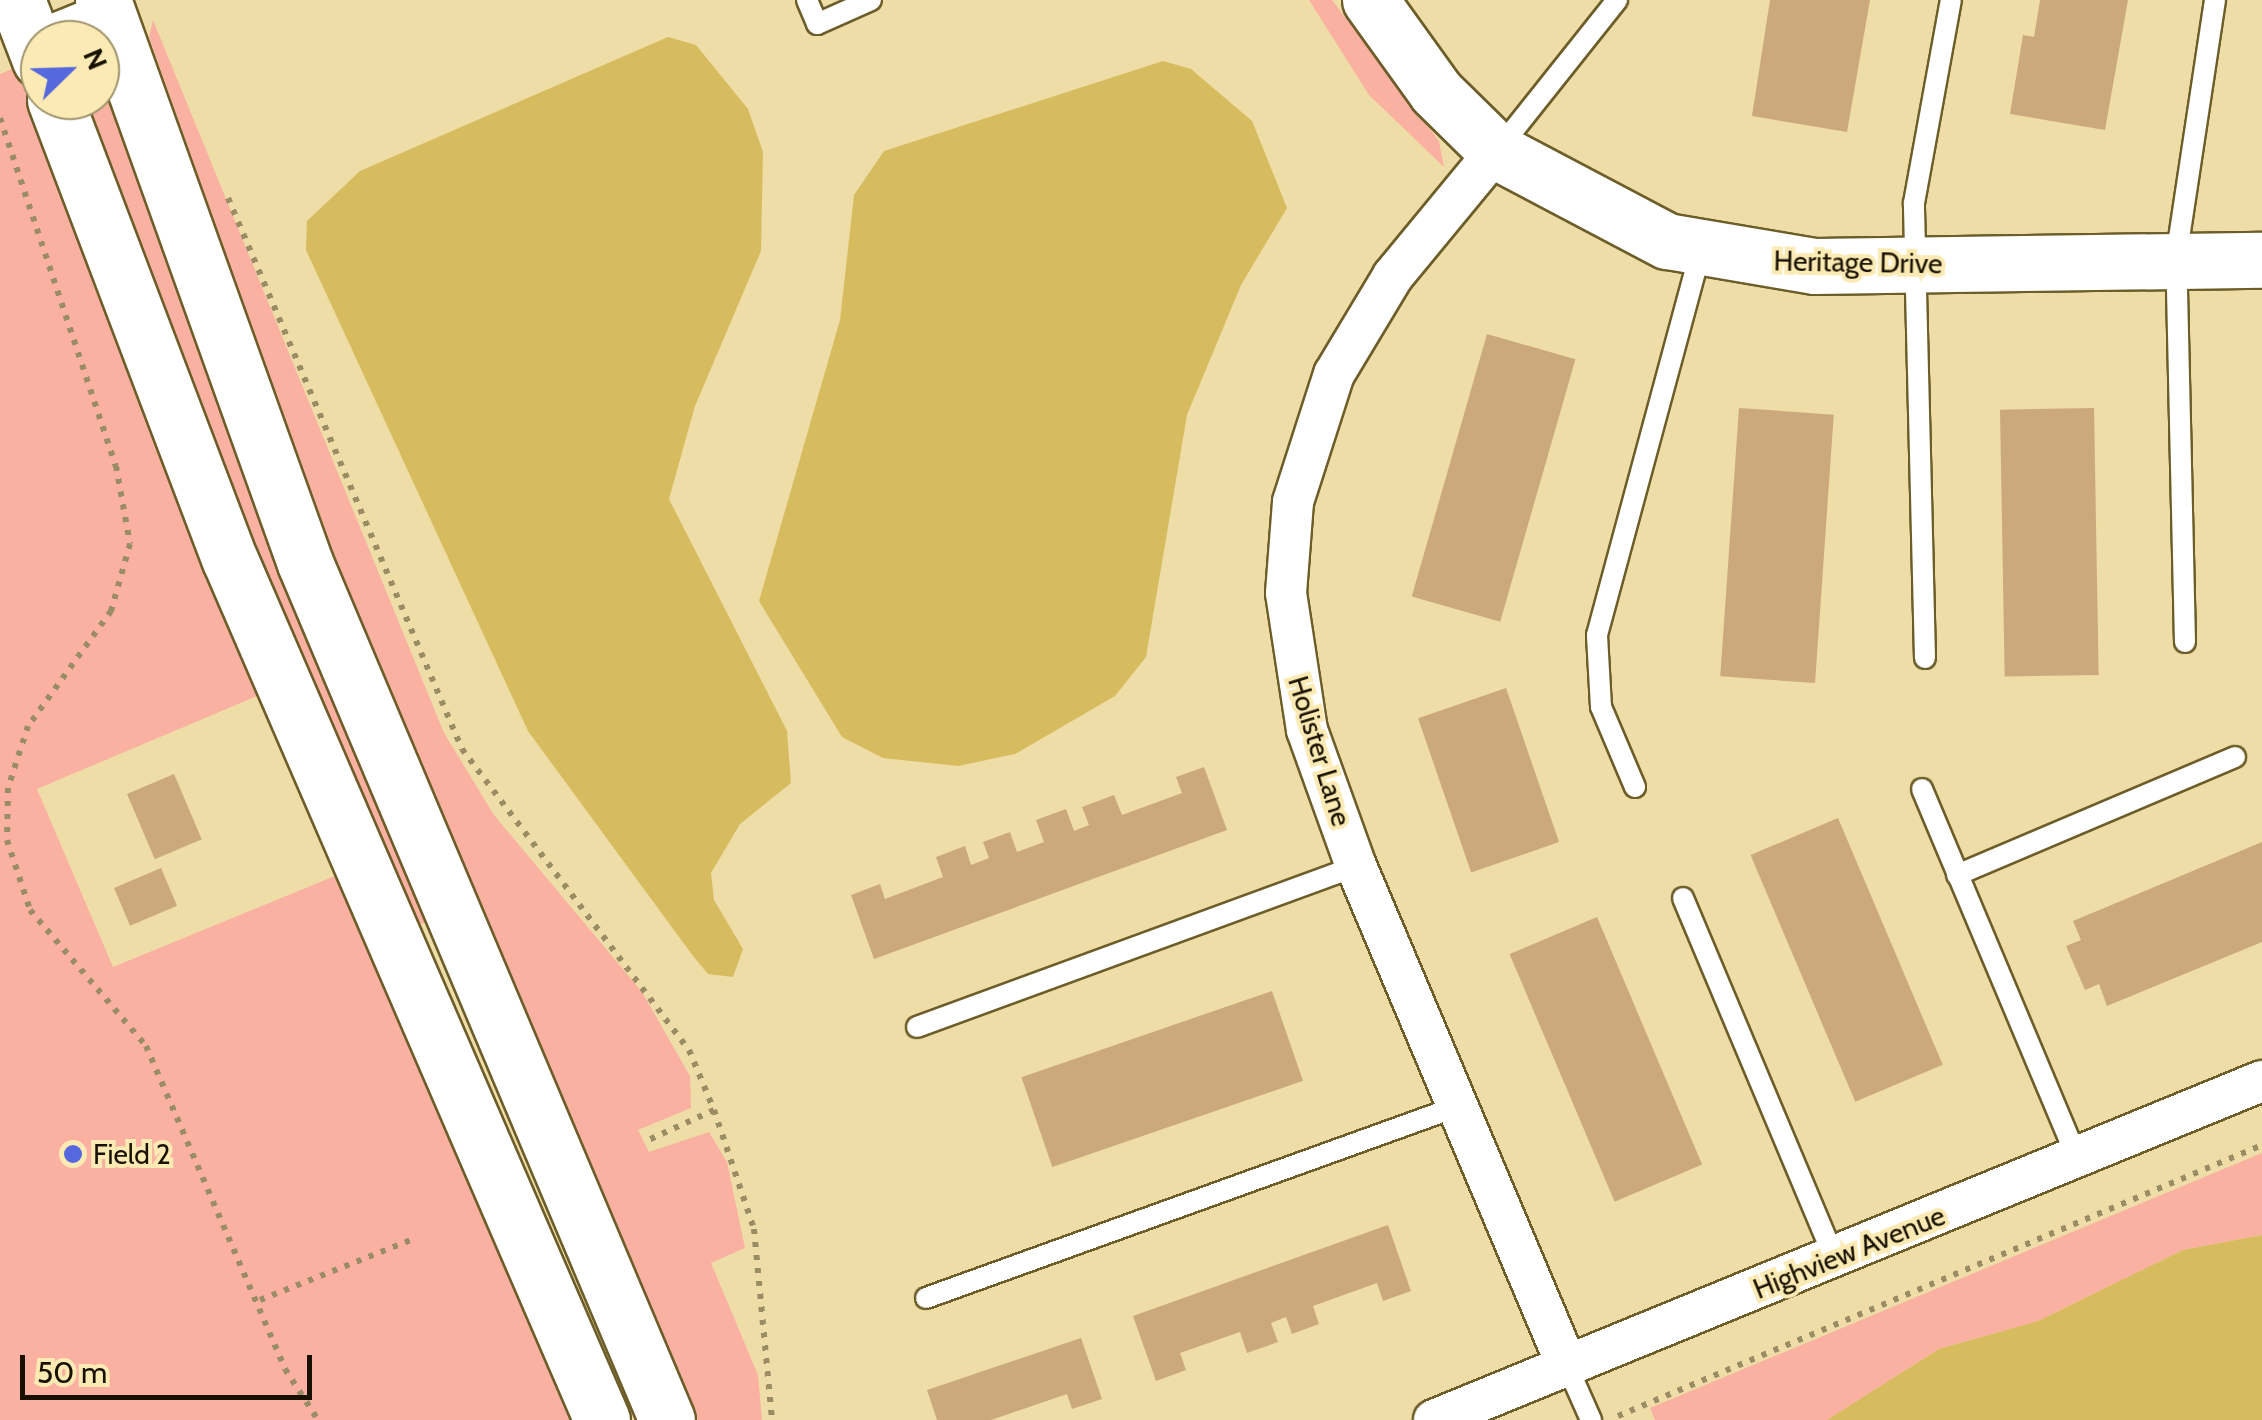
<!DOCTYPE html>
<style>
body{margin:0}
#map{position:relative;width:2262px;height:1420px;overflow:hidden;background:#eedda6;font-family:Cabin,sans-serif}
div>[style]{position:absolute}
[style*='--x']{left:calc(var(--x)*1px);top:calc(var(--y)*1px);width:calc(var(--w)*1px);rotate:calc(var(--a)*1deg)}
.green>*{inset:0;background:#fab1a1}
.water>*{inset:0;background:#d7bb5f}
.building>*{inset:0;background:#cca97c;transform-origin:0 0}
.path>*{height:6px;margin-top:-3px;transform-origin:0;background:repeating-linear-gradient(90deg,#9a8d65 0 5px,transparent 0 13px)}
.roads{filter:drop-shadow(2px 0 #6c5d29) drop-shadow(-2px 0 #6c5d29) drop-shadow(0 2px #6c5d29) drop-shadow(0 -2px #6c5d29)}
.lane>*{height:20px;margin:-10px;padding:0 10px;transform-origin:10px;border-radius:10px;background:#fff}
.street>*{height:40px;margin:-20px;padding:0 20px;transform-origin:20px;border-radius:20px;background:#fff}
.secondary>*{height:55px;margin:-27.5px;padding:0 27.5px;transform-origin:27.5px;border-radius:27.5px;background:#fff}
.dots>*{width:28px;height:28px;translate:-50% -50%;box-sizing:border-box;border:5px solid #fbeab3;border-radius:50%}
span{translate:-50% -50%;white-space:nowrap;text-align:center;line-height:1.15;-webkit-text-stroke:8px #fbeab3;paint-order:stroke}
.street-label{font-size:28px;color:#181100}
.poi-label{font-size:28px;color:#181100}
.left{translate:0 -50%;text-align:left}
.north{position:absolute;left:20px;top:20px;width:100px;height:100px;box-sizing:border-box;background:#fbeab3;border:2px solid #a0936b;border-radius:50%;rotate:67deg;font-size:28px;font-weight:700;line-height:40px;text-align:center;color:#181100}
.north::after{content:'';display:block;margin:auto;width:35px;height:45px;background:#5568de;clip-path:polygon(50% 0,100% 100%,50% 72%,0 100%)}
.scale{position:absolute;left:20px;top:1355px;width:292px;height:45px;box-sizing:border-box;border:5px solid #181100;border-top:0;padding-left:12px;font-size:30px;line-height:35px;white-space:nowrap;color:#181100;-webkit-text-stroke:8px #fbeab3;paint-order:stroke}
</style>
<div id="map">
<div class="green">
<i style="clip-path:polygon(1309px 0,1332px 0,1439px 141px,1444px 167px,1369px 95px)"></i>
<i style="clip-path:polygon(153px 20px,444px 733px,494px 815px,642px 992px,690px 1076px,691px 1108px,638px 1130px,649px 1152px,709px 1132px,727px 1162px,745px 1248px,711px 1263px,758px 1375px,762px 1420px,693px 1420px,357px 628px,149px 37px)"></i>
<i style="clip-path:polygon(evenodd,40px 57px,128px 222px,86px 100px,100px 100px,100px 70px,431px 919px,420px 925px,629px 1420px,0 1420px,0 74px,40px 57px,302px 677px,381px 857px,113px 967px,37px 789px,302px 677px)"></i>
<i style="clip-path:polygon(2262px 1153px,2262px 1235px,2183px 1250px,2038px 1321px,1939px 1349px,1827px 1420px,1655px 1420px,1650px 1408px)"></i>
</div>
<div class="water">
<i style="clip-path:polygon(668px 37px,696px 45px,748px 109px,763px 152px,761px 251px,695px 406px,669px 499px,787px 731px,791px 783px,740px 824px,711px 873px,714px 900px,743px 949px,733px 977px,708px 974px,693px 956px,528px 731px,306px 250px,307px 221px,360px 171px)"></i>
<i style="clip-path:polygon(1163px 61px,1191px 69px,1252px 121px,1287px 208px,1241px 285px,1187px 415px,1146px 657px,1115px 696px,1015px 754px,958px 766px,883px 758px,842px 737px,759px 601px,840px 320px,854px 195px,884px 151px)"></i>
<i style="clip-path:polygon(2262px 1235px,2262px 1420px,1827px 1420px,1939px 1349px,2038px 1321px,2183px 1250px)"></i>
</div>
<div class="building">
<i style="clip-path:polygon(1770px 0,1870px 0,1847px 132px,1752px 116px)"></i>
<i style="clip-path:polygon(2040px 0,2128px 0,2105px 130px,2010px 114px,2023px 35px,2034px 37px)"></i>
<i style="left:1487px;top:334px;width:92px;height:273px;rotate:16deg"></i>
<i style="left:1739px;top:408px;width:95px;height:269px;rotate:4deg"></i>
<i style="left:2094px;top:408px;width:267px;height:94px;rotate:89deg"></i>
<i style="left:1506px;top:688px;width:163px;height:93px;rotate:71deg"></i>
<i style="clip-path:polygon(1204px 767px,1227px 830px,874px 959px,851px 895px,880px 884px,885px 899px,943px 877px,936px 857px,965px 846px,971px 865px,989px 858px,983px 842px,1010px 832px,1017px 852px,1044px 842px,1036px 820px,1066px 809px,1074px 831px,1089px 825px,1082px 807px,1114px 795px,1122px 815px,1182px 793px,1176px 777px)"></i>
<i style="left:174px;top:774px;width:71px;height:51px;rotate:67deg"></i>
<i style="left:1838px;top:818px;width:268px;height:95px;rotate:67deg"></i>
<i style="clip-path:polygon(2262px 842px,2262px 942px,2107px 1006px,2099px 984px,2085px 990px,2066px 946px,2081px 940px,2073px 921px)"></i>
<i style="left:161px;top:868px;width:41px;height:51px;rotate:67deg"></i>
<i style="left:1597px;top:917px;width:269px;height:95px;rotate:67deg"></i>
<i style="left:1272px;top:991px;width:95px;height:265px;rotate:71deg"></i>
<i style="clip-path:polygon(1388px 1225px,1411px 1291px,1383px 1301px,1377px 1283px,1313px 1306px,1319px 1324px,1292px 1334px,1286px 1317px,1271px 1323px,1278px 1342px,1247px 1353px,1240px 1332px,1180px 1353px,1186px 1370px,1156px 1381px,1133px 1316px)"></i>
<i style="clip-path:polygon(1081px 1338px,1102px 1399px,1072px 1409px,1067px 1394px,991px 1420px,937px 1420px,927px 1390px)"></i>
</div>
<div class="path">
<i style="--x:0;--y:118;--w:367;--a:71.6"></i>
<i style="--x:116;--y:466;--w:79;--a:79.8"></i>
<i style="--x:130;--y:544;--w:70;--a:105.8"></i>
<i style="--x:111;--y:611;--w:142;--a:125.8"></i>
<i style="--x:28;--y:726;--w:65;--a:107.9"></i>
<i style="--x:8;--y:788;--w:52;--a:91.1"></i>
<i style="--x:7;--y:840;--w:74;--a:71.8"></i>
<i style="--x:30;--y:910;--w:179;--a:49.5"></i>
<i style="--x:146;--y:1046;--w:352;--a:66.7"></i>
<i style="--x:285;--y:1369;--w:61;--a:57.1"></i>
<i style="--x:228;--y:198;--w:599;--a:66.99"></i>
<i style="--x:462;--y:749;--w:377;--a:53"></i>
<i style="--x:689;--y:1050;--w:65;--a:67.4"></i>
<i style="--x:714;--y:1110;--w:77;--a:155.4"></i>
<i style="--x:714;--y:1110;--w:126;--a:71.4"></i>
<i style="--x:754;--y:1229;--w:192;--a:84.6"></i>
<i style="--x:260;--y:1300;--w:165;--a:-21.7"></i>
<i style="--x:1618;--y:1416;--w:699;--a:-22.82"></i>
</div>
<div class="roads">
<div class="lane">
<i style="--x:807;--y:0;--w:26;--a:67"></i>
<i style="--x:817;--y:24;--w:59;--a:-24"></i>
<i style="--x:33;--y:32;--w:77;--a:-22.2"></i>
<i style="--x:1497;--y:151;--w:193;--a:-51.5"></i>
<i style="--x:2185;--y:642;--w:384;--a:-91.3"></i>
<i style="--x:2176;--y:258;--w:261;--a:-81.4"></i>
<i style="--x:1925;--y:658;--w:455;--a:-91.4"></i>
<i style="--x:1914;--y:203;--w:206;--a:-79.7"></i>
<i style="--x:1635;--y:787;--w:87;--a:-113"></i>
<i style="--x:1601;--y:707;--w:72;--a:-93.2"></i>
<i style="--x:1597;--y:635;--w:399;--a:-74.9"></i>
<i style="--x:1922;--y:789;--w:400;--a:67.2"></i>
<i style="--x:1957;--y:875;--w:302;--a:-23"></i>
<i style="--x:1683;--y:898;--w:390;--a:67.2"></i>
<i style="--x:917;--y:1027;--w:468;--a:-20.1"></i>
<i style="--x:926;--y:1298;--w:563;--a:-19.82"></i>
<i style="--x:1568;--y:1368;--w:57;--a:66.1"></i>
</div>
<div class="street">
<i style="--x:1496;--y:151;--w:162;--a:129.5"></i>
<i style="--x:1393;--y:276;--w:114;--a:121"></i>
<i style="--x:1334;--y:374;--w:134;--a:107.8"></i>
<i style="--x:1293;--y:502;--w:91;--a:94.4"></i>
<i style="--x:1286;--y:593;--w:139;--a:81.3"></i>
<i style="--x:1307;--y:730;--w:145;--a:70.2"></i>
<i style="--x:1356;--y:866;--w:545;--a:67.11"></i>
<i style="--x:1434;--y:1420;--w:895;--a:-22.27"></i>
</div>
<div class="secondary">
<i style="--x:17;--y:0;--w:64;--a:69"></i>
<i style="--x:103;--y:0;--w:598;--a:70.26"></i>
<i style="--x:305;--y:563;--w:930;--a:67.1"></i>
<i style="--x:1370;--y:0;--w:113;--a:54.3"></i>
<i style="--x:1436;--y:92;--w:84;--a:44.5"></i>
<i style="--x:1496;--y:151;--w:193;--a:27.8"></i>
<i style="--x:1667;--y:241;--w:150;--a:9.6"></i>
<i style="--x:1815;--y:266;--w:447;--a:-0.8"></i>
<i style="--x:55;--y:100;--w:492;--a:69.2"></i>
<i style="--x:230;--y:560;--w:937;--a:66.61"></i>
</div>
</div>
<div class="dots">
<i style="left:73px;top:1154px;background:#5568de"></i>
</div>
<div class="street-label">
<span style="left:1858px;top:262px;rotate:1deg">Heritage Drive</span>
<span style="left:1320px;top:751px;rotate:73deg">Holister Lane</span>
<span style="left:1849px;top:1252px;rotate:-22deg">Highview Avenue</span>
</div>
<div class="poi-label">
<span class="left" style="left:93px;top:1154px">Field 2</span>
</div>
<div class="north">N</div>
<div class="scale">50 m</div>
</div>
